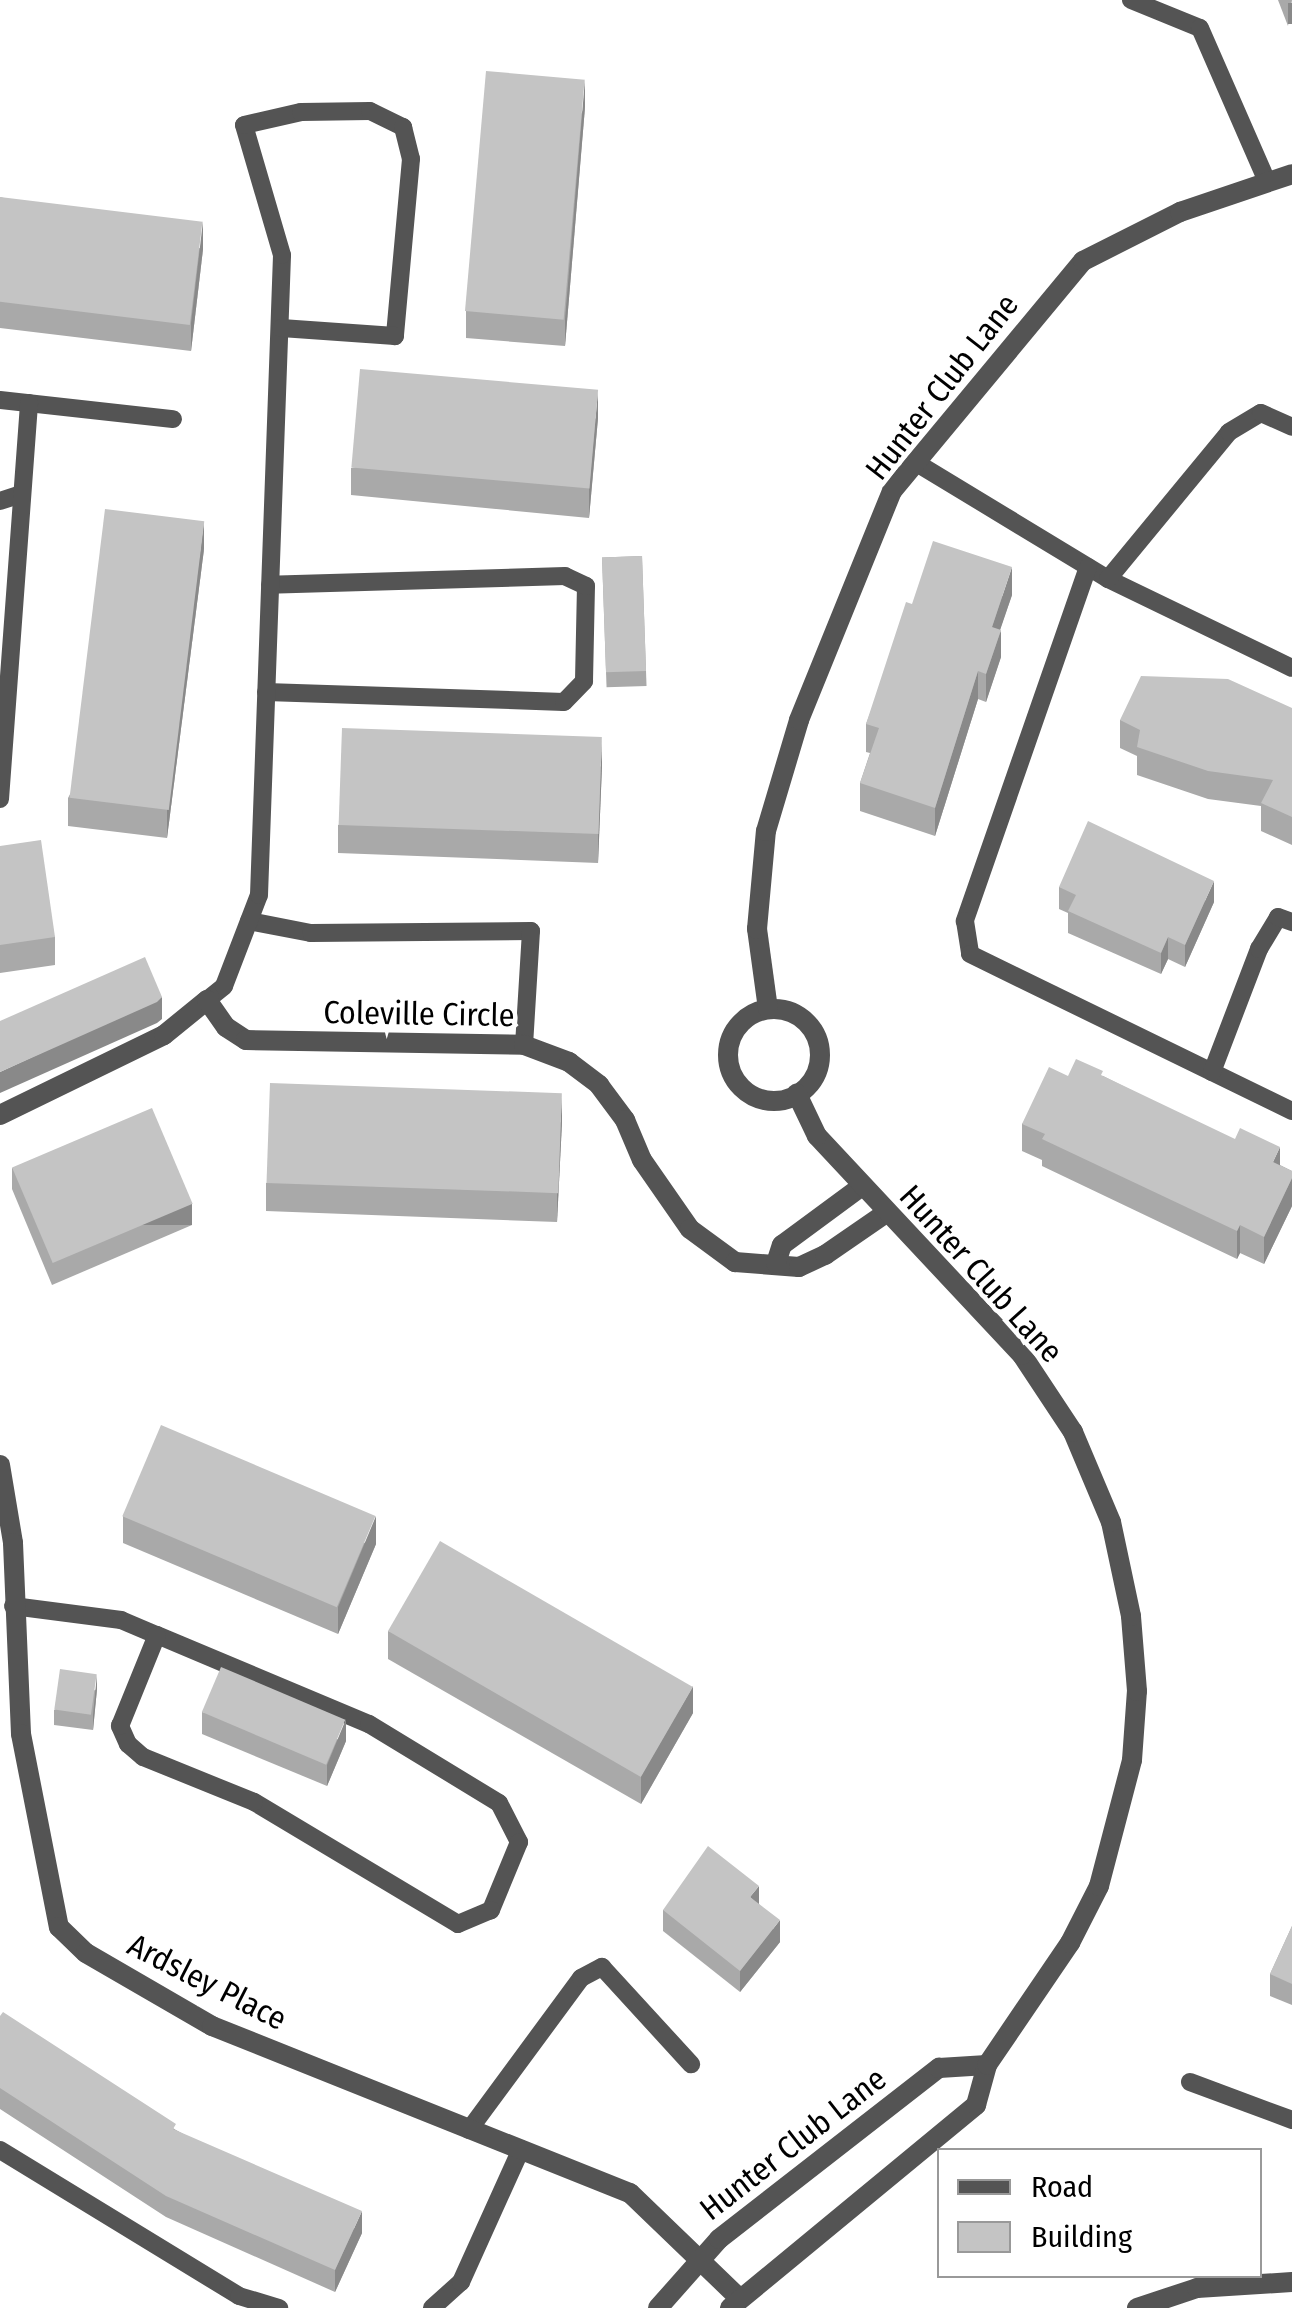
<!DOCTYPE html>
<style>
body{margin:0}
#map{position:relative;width:1292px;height:2308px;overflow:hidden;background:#fff;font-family:"Fira Sans Condensed",sans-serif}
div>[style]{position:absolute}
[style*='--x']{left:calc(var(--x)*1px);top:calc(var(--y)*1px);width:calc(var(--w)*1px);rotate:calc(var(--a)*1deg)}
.service>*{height:18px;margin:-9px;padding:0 9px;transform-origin:9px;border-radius:9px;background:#545454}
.minor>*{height:20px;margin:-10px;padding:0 10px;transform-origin:10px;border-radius:10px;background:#545454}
.minor>.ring{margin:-10px;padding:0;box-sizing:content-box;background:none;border:20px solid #545454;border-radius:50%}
.wall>*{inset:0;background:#a9a9a9;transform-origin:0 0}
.shaded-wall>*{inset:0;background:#898989;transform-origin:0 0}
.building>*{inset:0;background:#c4c4c4;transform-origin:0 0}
span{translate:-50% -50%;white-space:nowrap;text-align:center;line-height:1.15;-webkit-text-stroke:9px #fff;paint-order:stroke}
.street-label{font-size:32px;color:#000}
.legend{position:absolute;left:937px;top:2148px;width:325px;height:130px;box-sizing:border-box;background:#fff;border:2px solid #999;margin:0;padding:12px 18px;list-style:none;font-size:30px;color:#000}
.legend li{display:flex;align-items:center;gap:20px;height:50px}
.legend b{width:50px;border:2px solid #999}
</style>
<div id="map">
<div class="service">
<i style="--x:1131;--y:0;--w:74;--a:22.1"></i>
<i style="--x:1200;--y:28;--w:167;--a:66.4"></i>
<i style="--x:0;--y:400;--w:174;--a:6.3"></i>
<i style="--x:915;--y:462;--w:226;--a:31.2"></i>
<i style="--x:1108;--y:579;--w:204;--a:25.8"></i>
<i style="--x:0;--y:501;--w:23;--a:-18"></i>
<i style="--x:1088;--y:567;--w:375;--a:109.2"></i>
<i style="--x:965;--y:921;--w:33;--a:81"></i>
<i style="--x:970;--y:954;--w:358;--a:26"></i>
<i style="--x:1108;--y:579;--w:190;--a:-50.5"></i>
<i style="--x:1229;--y:432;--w:37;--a:-31"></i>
<i style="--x:1261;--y:413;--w:34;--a:24"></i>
<i style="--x:266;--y:692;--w:298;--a:1.9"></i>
<i style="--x:564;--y:702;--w:29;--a:-46"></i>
<i style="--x:584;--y:681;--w:95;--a:-88.8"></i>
<i style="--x:586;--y:586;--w:23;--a:-155"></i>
<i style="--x:565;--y:576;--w:295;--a:178.3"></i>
<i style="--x:0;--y:799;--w:397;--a:-85.8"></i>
<i style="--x:249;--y:921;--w:63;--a:11"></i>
<i style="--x:311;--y:933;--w:220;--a:-0.5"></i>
<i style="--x:531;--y:931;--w:114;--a:93.5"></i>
<i style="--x:207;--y:1000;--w:22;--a:-39"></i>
<i style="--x:224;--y:986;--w:97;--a:-69"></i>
<i style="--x:259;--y:895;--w:640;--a:-87.94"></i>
<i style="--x:282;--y:255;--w:135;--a:-106.3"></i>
<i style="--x:244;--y:125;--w:58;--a:-12.8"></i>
<i style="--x:301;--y:112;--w:69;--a:-0.8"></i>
<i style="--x:370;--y:111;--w:37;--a:26"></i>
<i style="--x:403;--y:127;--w:33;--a:76"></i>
<i style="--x:411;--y:159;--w:178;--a:95.2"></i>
<i style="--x:395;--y:336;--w:114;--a:-176"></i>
<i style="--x:1212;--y:1072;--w:132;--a:-69.1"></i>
<i style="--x:1259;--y:949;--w:37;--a:-59"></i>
<i style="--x:1278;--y:917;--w:15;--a:20"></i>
<i style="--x:13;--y:1606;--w:109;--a:7.4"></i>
<i style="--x:121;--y:1620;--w:39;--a:23"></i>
<i style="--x:157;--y:1635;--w:230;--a:22.8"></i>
<i style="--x:369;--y:1724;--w:152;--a:31.3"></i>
<i style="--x:499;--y:1803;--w:44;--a:62.9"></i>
<i style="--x:519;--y:1842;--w:74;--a:112.4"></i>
<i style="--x:491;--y:1910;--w:36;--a:157"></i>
<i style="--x:458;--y:1924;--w:238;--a:-149.1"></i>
<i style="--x:254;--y:1802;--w:120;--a:-157.9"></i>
<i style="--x:143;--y:1757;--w:20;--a:-139"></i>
<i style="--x:128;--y:1744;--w:20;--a:-114"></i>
<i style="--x:120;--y:1726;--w:98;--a:-67.9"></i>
<i style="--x:1190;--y:2082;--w:109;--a:20.4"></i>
<i style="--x:469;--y:2130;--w:189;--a:-53.6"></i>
<i style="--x:581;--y:1978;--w:24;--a:-28"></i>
<i style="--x:602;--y:1967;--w:132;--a:47.5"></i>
<i style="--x:0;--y:2150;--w:280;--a:31.4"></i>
<i style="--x:239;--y:2296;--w:42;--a:16.7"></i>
<i style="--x:432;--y:2308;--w:39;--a:-42"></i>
<i style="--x:461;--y:2282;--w:146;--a:-65.7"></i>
</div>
<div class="minor">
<i class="ring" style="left:728px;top:1009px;width:72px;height:72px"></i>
<i style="--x:768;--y:1009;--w:81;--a:-97.8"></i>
<i style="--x:757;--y:929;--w:98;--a:-84.8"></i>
<i style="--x:766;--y:831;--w:116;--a:-73.4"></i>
<i style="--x:799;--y:720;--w:247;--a:-67.9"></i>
<i style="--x:892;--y:491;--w:299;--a:-50.3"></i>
<i style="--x:1083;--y:261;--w:109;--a:-26.8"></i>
<i style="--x:1180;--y:212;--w:118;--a:-18.7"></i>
<i style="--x:0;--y:1115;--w:182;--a:-26"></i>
<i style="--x:164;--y:1035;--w:55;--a:-39.1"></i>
<i style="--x:207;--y:1000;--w:33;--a:55"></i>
<i style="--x:226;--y:1027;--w:24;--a:33"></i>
<i style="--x:246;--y:1040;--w:278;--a:1"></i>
<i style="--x:524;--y:1045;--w:48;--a:20.7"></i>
<i style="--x:569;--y:1062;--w:38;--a:37"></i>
<i style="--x:599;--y:1085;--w:44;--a:53.4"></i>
<i style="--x:625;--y:1120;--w:43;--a:67"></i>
<i style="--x:642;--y:1160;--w:84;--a:55.2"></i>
<i style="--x:690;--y:1229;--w:56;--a:36.3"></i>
<i style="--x:735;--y:1262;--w:64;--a:4.5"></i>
<i style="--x:799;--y:1267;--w:29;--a:-25"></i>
<i style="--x:825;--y:1255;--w:74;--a:-34.5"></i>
<i style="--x:776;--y:1263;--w:19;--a:-72"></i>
<i style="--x:782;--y:1245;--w:99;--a:-36.4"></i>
<i style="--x:0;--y:1465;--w:79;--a:80.5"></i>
<i style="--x:13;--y:1543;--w:191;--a:87.6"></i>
<i style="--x:21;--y:1734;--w:197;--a:78.9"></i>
<i style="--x:59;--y:1927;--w:37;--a:44"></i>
<i style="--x:86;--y:1953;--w:146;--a:30.1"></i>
<i style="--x:212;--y:2026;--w:450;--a:21.8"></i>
<i style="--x:630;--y:2193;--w:151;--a:43.9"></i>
<i style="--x:658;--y:2308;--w:92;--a:-48.5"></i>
<i style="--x:719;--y:2239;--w:279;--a:-37.9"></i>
<i style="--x:939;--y:2068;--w:48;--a:-3.6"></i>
<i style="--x:730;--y:2308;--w:319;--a:-39.5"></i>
<i style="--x:976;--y:2105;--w:41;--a:-74.6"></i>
<i style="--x:987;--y:2065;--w:148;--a:-55.8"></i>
<i style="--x:1070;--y:1943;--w:64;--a:-63"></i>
<i style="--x:1099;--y:1886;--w:130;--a:-75.3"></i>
<i style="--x:1132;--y:1760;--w:69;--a:-85.9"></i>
<i style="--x:1137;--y:1691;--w:75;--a:-94.6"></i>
<i style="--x:1131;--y:1616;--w:96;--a:-102"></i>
<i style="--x:1111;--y:1522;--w:98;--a:-112.9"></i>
<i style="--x:1073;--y:1432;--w:92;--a:-123.5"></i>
<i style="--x:1022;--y:1355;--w:300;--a:-133.1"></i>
<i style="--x:817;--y:1136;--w:47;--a:-115.5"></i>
<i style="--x:1137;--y:2308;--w:63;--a:-18.4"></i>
<i style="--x:1197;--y:2288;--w:95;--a:-3.6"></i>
</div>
<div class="wall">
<i style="clip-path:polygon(1278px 0,1292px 0,1288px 26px)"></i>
<i style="clip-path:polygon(585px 107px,565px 346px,466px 338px,466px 311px)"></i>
<i style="clip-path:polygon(0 197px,203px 249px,191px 351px,0 328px)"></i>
<i style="clip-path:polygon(598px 418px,589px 518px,351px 495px,351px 468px)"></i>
<i style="clip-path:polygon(204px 549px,167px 838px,68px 826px,68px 798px)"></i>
<i style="left:642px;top:556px;width:130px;height:40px;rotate:88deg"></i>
<i style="clip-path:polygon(1012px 595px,1000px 629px,1001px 657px,986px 702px,978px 699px,935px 836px,860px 811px,860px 783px,870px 753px,866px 752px,866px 724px,912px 604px)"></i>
<i style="clip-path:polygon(1292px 708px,1292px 845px,1261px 831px,1261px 806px,1208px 799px,1137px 775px,1137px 756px,1120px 748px,1120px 720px)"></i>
<i style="clip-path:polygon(602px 766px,598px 863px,338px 853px,338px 825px)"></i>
<i style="clip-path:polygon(0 846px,55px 937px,55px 965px,0 973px)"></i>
<i style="clip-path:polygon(1059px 887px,1214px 902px,1185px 967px,1168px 959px,1161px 974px,1068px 933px,1068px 913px,1059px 909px)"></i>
<i style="clip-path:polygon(1068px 1076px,1103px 1076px,1292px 1171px,1292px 1206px,1264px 1264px,1240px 1253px,1237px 1259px,1042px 1166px,1042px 1160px,1022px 1151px,1022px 1124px)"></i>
<i style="clip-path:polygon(562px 1122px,557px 1222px,266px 1211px,266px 1183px)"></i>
<i style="clip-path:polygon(12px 1168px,192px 1225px,52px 1285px,12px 1189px)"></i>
<i style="clip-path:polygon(123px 1516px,376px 1544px,338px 1634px,123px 1543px)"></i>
<i style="clip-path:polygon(388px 1631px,693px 1713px,641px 1804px,388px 1659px)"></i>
<i style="clip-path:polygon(97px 1689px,93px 1730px,54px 1725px,54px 1710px)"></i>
<i style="clip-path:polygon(202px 1712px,346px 1741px,327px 1786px,202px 1734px)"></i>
<i style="clip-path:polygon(759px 1904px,780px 1942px,740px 1992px,663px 1931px,663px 1910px)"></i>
<i style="clip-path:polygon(1292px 1926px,1292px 2005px,1270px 1996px,1270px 1974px)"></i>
<i style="clip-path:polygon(0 2016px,176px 2130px,362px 2233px,335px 2292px,166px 2217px,0 2109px)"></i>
</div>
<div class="shaded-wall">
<i style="left:1292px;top:3px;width:21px;height:4px;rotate:90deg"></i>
<i style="clip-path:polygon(585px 79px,585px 107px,565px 346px,565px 319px)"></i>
<i style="clip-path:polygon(203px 221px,203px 249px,191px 351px,191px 323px)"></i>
<i style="clip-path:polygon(598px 391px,598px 418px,589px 518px,589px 490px)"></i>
<i style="clip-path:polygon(204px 521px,204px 549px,167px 838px,167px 810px)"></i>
<i style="clip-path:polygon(1012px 567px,1012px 595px,992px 654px,992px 627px)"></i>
<i style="clip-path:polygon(1001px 630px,1001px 657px,986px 702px,986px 674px)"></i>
<i style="clip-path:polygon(978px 671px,978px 699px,935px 836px,935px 808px)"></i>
<i style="clip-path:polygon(602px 738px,602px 766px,598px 863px,598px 836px)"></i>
<i style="clip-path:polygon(1214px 881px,1214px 902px,1185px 967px,1185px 945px)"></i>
<i style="clip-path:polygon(1168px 937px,1168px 959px,1161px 974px,1161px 953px)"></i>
<i style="clip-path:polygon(162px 997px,162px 1019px,157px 1023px,0 1093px,0 1072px)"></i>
<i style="clip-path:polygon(562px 1094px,562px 1122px,557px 1222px,557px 1194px)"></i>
<i style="clip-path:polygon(1280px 1147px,1280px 1174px,1273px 1162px)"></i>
<i style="clip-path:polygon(1292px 1178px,1292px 1206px,1264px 1264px,1264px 1237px)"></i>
<i style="left:192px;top:1204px;width:21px;height:152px;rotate:90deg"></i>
<i style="clip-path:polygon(1240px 1225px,1240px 1253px,1237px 1259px,1237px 1231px)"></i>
<i style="clip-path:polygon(376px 1516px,376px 1544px,338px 1634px,338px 1607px)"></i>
<i style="clip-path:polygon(97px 1674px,97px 1689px,93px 1730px,93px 1715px)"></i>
<i style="clip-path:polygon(693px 1686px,693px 1713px,641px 1804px,641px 1776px)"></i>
<i style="clip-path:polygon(346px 1719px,346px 1741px,327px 1786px,327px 1765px)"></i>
<i style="clip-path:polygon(759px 1886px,759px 1907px,750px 1897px)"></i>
<i style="clip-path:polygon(780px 1920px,780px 1942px,740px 1992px,740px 1971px)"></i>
<i style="clip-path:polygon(362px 2211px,362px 2233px,335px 2292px,335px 2270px)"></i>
</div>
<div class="building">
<i style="left:486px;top:71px;width:99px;height:241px;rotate:5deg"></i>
<i style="left:0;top:197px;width:204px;height:104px;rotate:7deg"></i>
<i style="left:360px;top:369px;width:239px;height:99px;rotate:5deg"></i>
<i style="left:105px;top:509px;width:100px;height:291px;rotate:7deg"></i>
<i style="clip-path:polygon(933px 541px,1012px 567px,992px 627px,1001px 630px,986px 674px,978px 671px,935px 808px,860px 783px,879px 728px,866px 724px,906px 602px,912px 604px)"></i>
<i style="left:642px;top:556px;width:115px;height:40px;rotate:88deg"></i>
<i style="clip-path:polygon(1141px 676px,1228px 679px,1292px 708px,1292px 817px,1261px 803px,1273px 780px,1208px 771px,1137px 747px,1140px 730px,1120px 720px)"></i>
<i style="left:342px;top:728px;width:260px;height:97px;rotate:2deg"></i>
<i style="clip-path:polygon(1088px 821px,1214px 881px,1185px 945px,1168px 937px,1161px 953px,1068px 911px,1076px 895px,1059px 887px)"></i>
<i style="clip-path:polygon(41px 840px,55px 937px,0 945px,0 846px)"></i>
<i style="clip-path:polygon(145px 957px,162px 997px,157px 1002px,0 1072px,0 1021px)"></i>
<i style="clip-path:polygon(1076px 1059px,1103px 1071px,1101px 1075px,1235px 1139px,1240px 1128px,1280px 1147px,1273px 1162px,1292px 1171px,1292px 1178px,1264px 1237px,1240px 1225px,1237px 1231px,1042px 1139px,1045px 1134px,1022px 1124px,1049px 1067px,1068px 1076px)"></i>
<i style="left:270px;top:1083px;width:292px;height:100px;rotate:2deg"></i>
<i style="left:152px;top:1108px;width:104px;height:152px;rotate:67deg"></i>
<i style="left:161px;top:1425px;width:233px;height:99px;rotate:23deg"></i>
<i style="left:440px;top:1541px;width:292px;height:104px;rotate:30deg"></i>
<i style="left:221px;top:1667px;width:135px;height:49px;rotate:23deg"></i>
<i style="left:60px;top:1669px;width:37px;height:41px;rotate:8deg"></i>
<i style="clip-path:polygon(708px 1846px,759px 1886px,750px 1897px,780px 1920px,740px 1971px,663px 1910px)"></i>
<i style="clip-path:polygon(1292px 1926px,1292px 1984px,1270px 1974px)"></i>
<i style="clip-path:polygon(3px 2012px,176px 2124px,173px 2129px,362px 2211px,335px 2270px,166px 2196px,0 2088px,0 2016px)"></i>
</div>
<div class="street-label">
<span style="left:942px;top:387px;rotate:-52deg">Hunter Club Lane</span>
<span style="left:419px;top:1014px;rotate:1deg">Coleville Circle</span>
<span style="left:981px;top:1274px;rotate:48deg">Hunter Club Lane</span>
<span style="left:207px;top:1982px;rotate:27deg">Ardsley Place</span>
<span style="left:793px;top:2144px;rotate:-38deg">Hunter Club Lane</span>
</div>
<ul class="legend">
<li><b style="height:12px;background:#545454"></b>Road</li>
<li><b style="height:28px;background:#c4c4c4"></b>Building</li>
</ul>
</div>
